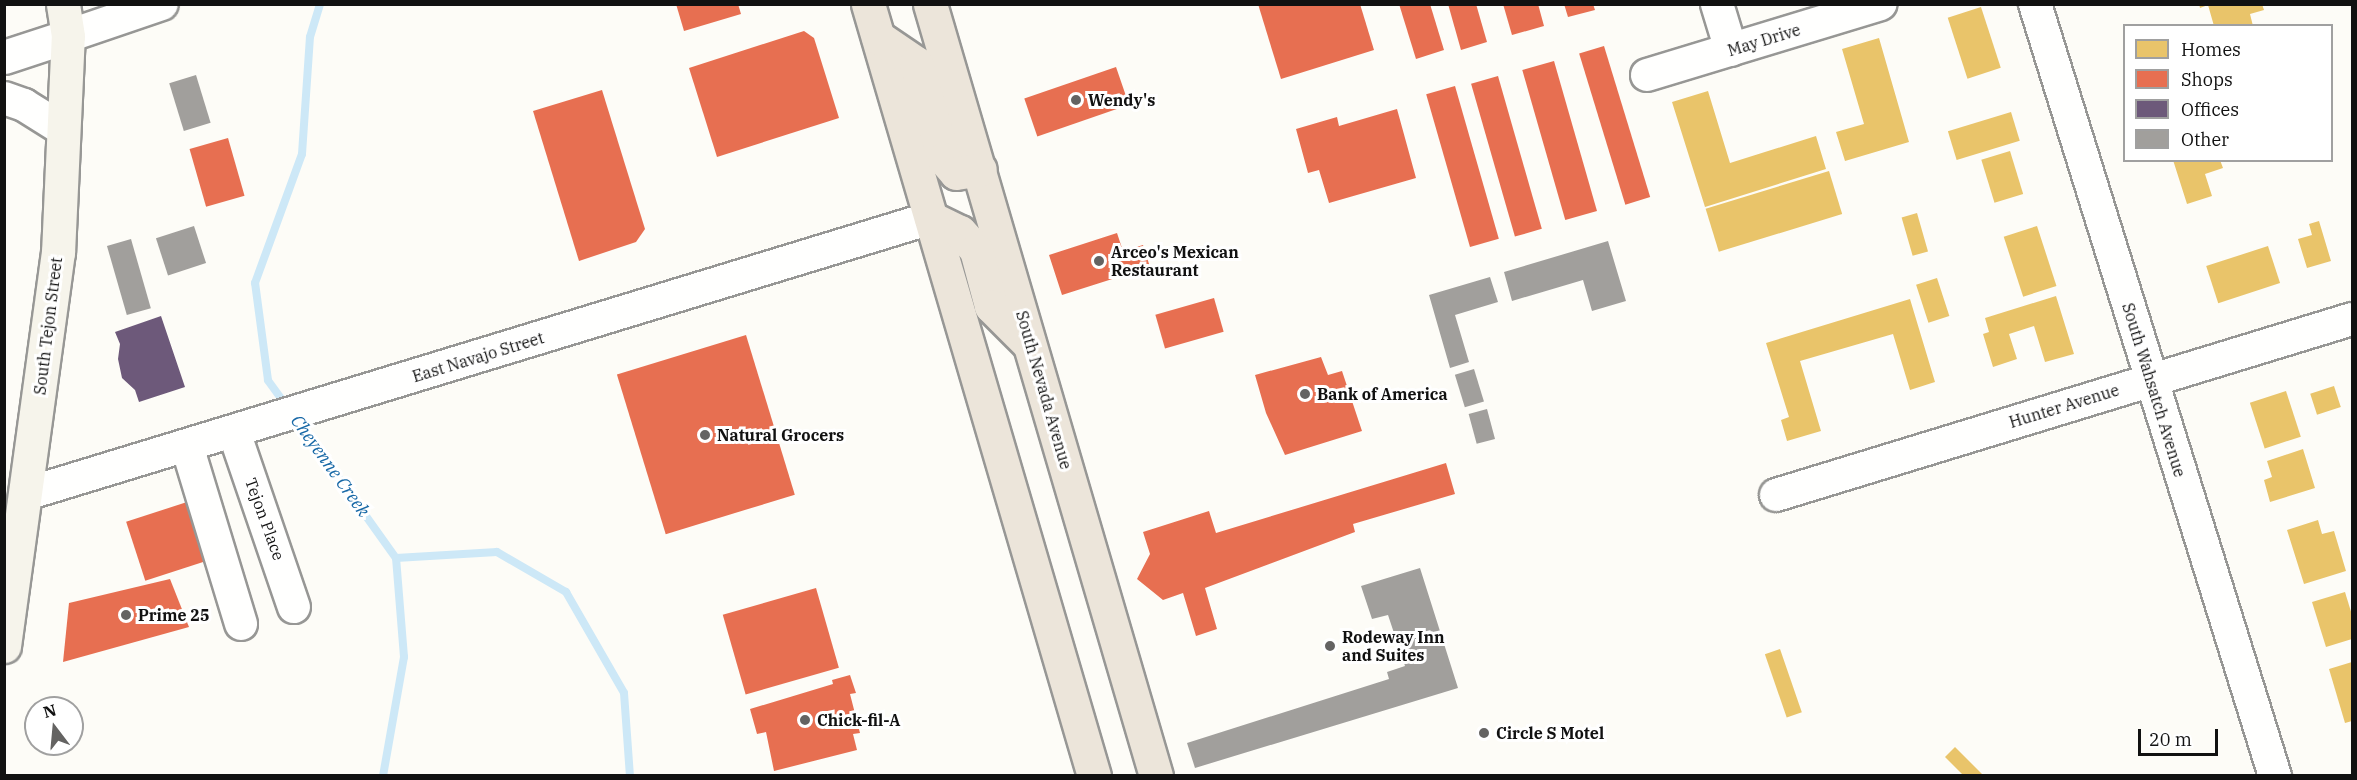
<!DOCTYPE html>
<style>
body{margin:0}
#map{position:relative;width:2357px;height:780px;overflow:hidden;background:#fdfcf7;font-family:"IBM Plex Serif",serif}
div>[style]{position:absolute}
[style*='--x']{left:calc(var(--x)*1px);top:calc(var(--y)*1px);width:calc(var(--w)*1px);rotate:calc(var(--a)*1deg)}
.homes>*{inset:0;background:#e9c46a;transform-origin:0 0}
.shops>*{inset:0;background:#e76f51;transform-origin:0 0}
.offices>*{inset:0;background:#6d597a}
.stream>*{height:8px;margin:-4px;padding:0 4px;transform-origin:4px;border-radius:4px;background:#cde8f7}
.building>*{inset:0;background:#a19f9c;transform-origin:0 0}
.roads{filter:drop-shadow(2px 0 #979795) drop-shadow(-2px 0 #979795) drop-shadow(0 2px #979795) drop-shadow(0 -2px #979795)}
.minor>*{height:32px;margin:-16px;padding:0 16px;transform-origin:16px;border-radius:16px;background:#fffffe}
.tertiary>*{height:33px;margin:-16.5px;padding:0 16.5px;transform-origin:16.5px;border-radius:16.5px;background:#fffffe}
.secondary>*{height:33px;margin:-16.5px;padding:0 16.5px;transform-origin:16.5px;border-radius:16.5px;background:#f6f4eb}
.trunk>*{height:33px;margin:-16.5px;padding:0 16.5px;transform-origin:16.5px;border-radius:16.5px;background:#ece5da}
.dots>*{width:16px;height:16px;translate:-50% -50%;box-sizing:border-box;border:3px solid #fff;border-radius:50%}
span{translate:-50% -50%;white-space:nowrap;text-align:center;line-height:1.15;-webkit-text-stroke:6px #fff;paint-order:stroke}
.street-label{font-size:16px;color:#111}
.poi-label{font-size:16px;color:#111;font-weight:700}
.left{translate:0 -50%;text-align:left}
.water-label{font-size:18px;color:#1768a6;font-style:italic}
.frame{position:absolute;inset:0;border:6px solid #111;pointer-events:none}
.legend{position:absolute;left:2123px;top:24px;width:210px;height:138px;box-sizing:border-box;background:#fff;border:2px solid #a0a0a0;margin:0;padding:8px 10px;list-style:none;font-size:18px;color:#111}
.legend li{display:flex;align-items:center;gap:12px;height:30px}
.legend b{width:30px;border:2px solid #a0a0a0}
.north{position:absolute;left:24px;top:696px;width:60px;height:60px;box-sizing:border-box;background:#fff;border:2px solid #a0a0a0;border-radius:50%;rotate:344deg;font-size:16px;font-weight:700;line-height:24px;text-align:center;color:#111}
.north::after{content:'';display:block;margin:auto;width:21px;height:27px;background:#646362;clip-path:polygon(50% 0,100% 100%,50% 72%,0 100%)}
.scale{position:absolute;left:2138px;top:729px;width:80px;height:27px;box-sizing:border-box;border:3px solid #111;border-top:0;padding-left:8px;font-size:18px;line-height:21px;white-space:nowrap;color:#111;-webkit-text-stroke:4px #fff;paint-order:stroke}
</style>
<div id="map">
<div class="homes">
<i style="clip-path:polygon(2199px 4px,2262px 4px,2264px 10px,2250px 14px,2253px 26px,2214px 26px,2208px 5px,2200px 8px)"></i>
<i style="left:1981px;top:7px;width:64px;height:35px;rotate:72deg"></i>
<i style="clip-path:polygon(1879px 38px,1909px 142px,1845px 161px,1836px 132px,1864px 124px,1842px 49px)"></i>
<i style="clip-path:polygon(1708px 91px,1730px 163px,1816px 136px,1826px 169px,1705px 207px,1672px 102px)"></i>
<i style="left:2011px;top:112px;width:30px;height:66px;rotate:73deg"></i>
<i style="left:2010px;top:151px;width:45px;height:30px;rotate:73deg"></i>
<i style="clip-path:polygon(2173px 160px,2220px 160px,2223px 168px,2205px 174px,2212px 196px,2187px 204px)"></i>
<i style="left:1829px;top:171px;width:45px;height:129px;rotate:73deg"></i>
<i style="left:1917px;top:213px;width:40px;height:16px;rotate:74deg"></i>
<i style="clip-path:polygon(2319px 221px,2331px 261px,2307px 268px,2298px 239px,2312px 235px,2309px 224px)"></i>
<i style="left:2037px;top:226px;width:63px;height:35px;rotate:72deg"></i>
<i style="left:2268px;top:246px;width:39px;height:65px;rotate:72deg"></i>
<i style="left:1937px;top:278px;width:40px;height:22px;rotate:72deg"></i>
<i style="clip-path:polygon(2056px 296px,2074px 354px,2045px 362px,2034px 326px,2009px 334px,2017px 359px,1993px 367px,1983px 334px,1989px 332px,1985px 318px)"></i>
<i style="clip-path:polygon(1910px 299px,1935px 382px,1910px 390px,1893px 334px,1800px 361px,1821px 431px,1787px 441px,1781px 420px,1789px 417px,1766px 343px)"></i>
<i style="left:2334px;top:386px;width:22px;height:25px;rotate:72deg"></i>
<i style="left:2286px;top:391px;width:48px;height:38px;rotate:72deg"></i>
<i style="clip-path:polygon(2303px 449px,2315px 488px,2270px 502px,2264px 480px,2272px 477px,2267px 461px)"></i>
<i style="clip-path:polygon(2318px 520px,2322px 534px,2334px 531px,2346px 571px,2304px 584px,2287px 530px)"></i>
<i style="clip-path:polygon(2345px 592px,2352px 615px,2352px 639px,2326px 647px,2312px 602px)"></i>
<i style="left:1780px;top:649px;width:67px;height:16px;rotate:71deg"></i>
<i style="clip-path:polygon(2352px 662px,2352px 721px,2345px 723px,2329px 669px)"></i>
<i style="clip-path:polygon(1955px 747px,1984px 776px,1964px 776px,1945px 757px)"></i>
</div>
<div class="shops">
<i style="clip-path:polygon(676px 4px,738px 4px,741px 14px,684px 31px)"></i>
<i style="clip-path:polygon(1258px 4px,1360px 4px,1374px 50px,1281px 79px)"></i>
<i style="clip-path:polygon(1399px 4px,1430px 4px,1444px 50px,1416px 59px)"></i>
<i style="clip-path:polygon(1448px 4px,1476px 4px,1487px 42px,1461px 50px)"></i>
<i style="clip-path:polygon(1503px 4px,1538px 4px,1544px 26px,1512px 35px)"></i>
<i style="clip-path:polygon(1564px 4px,1593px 4px,1595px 10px,1568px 17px)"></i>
<i style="clip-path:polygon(804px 31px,814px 38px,839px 118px,717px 157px,689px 68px)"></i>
<i style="left:1604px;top:46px;width:158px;height:26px;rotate:73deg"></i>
<i style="left:1554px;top:61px;width:156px;height:33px;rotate:74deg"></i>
<i style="left:1116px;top:67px;width:40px;height:97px;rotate:71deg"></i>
<i style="left:1498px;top:76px;width:159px;height:28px;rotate:74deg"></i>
<i style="left:1455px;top:86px;width:159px;height:30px;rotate:74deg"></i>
<i style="clip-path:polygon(602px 90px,645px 229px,636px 242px,579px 261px,533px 111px)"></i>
<i style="clip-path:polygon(1397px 109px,1416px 178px,1329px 203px,1319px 170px,1308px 173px,1296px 129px,1337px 117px,1339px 126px)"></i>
<i style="left:228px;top:138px;width:60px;height:40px;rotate:74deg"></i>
<i style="clip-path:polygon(1117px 233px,1123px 251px,1143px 245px,1150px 267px,1062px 295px,1049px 255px)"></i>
<i style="left:1214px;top:298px;width:35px;height:61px;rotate:74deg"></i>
<i style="left:746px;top:335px;width:167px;height:135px;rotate:73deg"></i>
<i style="clip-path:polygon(1321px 357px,1328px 375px,1342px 371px,1362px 431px,1285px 455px,1266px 413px,1255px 375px)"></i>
<i style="clip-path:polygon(1446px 463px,1455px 494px,1353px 524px,1355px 532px,1205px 588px,1217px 629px,1196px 636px,1183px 593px,1163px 600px,1137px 579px,1150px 554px,1143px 532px,1209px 511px,1216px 533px)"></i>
<i style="left:187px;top:502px;width:62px;height:64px;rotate:72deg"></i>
<i style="clip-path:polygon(170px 579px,189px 627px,63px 662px,69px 603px)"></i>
<i style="left:816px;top:588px;width:83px;height:97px;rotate:74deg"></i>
<i style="clip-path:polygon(850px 675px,856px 693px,850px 694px,860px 733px,853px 734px,857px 750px,774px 771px,766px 732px,757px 734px,750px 709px,833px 684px,832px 680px)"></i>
</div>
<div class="offices">
<i style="clip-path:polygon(161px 316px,185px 387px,139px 402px,135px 390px,122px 378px,118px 359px,120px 344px,115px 332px)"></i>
</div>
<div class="stream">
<i style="--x:288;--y:408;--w:34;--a:-126"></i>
<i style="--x:268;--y:380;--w:98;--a:-97.6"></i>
<i style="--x:255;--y:283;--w:137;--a:-70"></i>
<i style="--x:302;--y:154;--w:117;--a:-86.1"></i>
<i style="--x:310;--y:37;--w:34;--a:-73"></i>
<i style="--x:296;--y:418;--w:172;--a:54.5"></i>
<i style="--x:396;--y:558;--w:101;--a:-3.4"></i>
<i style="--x:497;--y:552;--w:80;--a:30.1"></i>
<i style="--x:566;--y:592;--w:116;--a:60.1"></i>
<i style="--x:624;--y:693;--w:83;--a:85.9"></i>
<i style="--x:383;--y:776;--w:121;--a:-80"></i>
<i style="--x:404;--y:657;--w:99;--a:-94.6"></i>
</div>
<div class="building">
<i style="left:196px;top:75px;width:50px;height:28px;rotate:73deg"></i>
<i style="left:194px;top:226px;width:39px;height:40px;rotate:72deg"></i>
<i style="left:131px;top:239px;width:72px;height:25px;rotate:74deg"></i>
<i style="clip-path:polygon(1608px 241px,1626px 301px,1592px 311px,1583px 280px,1512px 301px,1504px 272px)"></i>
<i style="clip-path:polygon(1490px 277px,1498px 302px,1455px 315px,1469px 362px,1450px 368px,1429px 295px)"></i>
<i style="left:1474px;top:369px;width:34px;height:20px;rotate:73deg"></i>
<i style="left:1487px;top:409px;width:31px;height:19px;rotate:75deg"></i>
<i style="clip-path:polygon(1420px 568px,1458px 688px,1195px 768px,1187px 743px,1389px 679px,1387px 672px,1405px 666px,1388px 615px,1372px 619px,1361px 586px)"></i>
</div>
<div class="roads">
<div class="minor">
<i style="--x:1717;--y:4;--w:48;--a:73.1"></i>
<i style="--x:2035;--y:4;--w:808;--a:72.73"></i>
<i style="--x:68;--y:36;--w:99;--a:-18.8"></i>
<i style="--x:1647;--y:75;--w:244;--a:-16.9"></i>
<i style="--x:4;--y:98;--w:21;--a:19"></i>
<i style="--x:24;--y:105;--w:47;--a:32"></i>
<i style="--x:234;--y:432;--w:185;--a:71.1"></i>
<i style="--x:187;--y:446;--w:186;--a:73.1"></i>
<i style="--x:26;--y:494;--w:946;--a:-16.96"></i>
<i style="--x:1776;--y:495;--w:602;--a:-16.99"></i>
</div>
<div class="tertiary">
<i style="--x:4;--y:57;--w:67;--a:-18.2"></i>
</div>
<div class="secondary">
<i style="--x:4;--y:646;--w:397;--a:-82.2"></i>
<i style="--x:58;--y:253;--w:217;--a:-87.4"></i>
<i style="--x:68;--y:36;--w:32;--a:-99"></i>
</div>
<div class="trunk">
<i style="--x:868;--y:4;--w:804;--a:73.68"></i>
<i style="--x:930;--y:4;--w:804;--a:73.68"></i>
<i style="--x:878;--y:37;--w:46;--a:34.4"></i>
<i style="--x:916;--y:63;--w:100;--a:73.7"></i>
<i style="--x:944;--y:159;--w:18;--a:49"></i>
<i style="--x:956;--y:173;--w:24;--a:-9"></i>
<i style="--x:931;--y:218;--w:32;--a:26"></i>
<i style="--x:960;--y:232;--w:24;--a:48"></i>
<i style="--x:976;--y:250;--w:58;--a:75"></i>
<i style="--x:991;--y:306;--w:52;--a:45"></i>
</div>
</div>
<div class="dots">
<i style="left:1076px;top:100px;background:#646362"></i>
<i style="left:1099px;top:261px;background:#646362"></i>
<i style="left:1305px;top:394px;background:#646362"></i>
<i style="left:705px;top:435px;background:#646362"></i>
<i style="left:126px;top:615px;background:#646362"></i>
<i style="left:1330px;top:646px;background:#646362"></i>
<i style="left:805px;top:720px;background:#646362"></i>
<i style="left:1484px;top:733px;background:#646362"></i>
</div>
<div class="street-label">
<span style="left:1764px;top:40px;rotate:-17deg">May Drive</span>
<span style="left:48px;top:326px;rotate:-83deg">South Tejon Street</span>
<span style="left:478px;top:357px;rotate:-17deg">East Navajo Street</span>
<span style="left:1044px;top:390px;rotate:74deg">South Nevada Avenue</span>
<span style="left:2154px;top:390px;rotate:73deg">South Wahsatch Avenue</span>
<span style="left:2064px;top:406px;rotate:-17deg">Hunter Avenue</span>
<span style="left:265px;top:519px;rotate:70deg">Tejon Place</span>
</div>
<div class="poi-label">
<span class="left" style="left:1088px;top:100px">Wendy's</span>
<span class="left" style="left:1111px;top:261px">Arceo's Mexican<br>Restaurant</span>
<span class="left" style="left:1317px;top:394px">Bank of America</span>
<span class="left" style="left:717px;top:435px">Natural Grocers</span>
<span class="left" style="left:138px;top:615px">Prime 25</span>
<span class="left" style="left:1342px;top:646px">Rodeway Inn<br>and Suites</span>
<span class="left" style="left:817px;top:720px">Chick-fil-A</span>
<span class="left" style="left:1496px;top:733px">Circle S Motel</span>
</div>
<div class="water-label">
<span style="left:330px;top:466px;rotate:54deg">Cheyenne Creek</span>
</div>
<div class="frame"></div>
<ul class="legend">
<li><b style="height:16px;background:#e9c46a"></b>Homes</li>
<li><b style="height:16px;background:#e76f51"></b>Shops</li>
<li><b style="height:16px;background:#6d597a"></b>Offices</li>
<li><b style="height:16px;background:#a19f9c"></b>Other</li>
</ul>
<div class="north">N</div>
<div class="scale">20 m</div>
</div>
